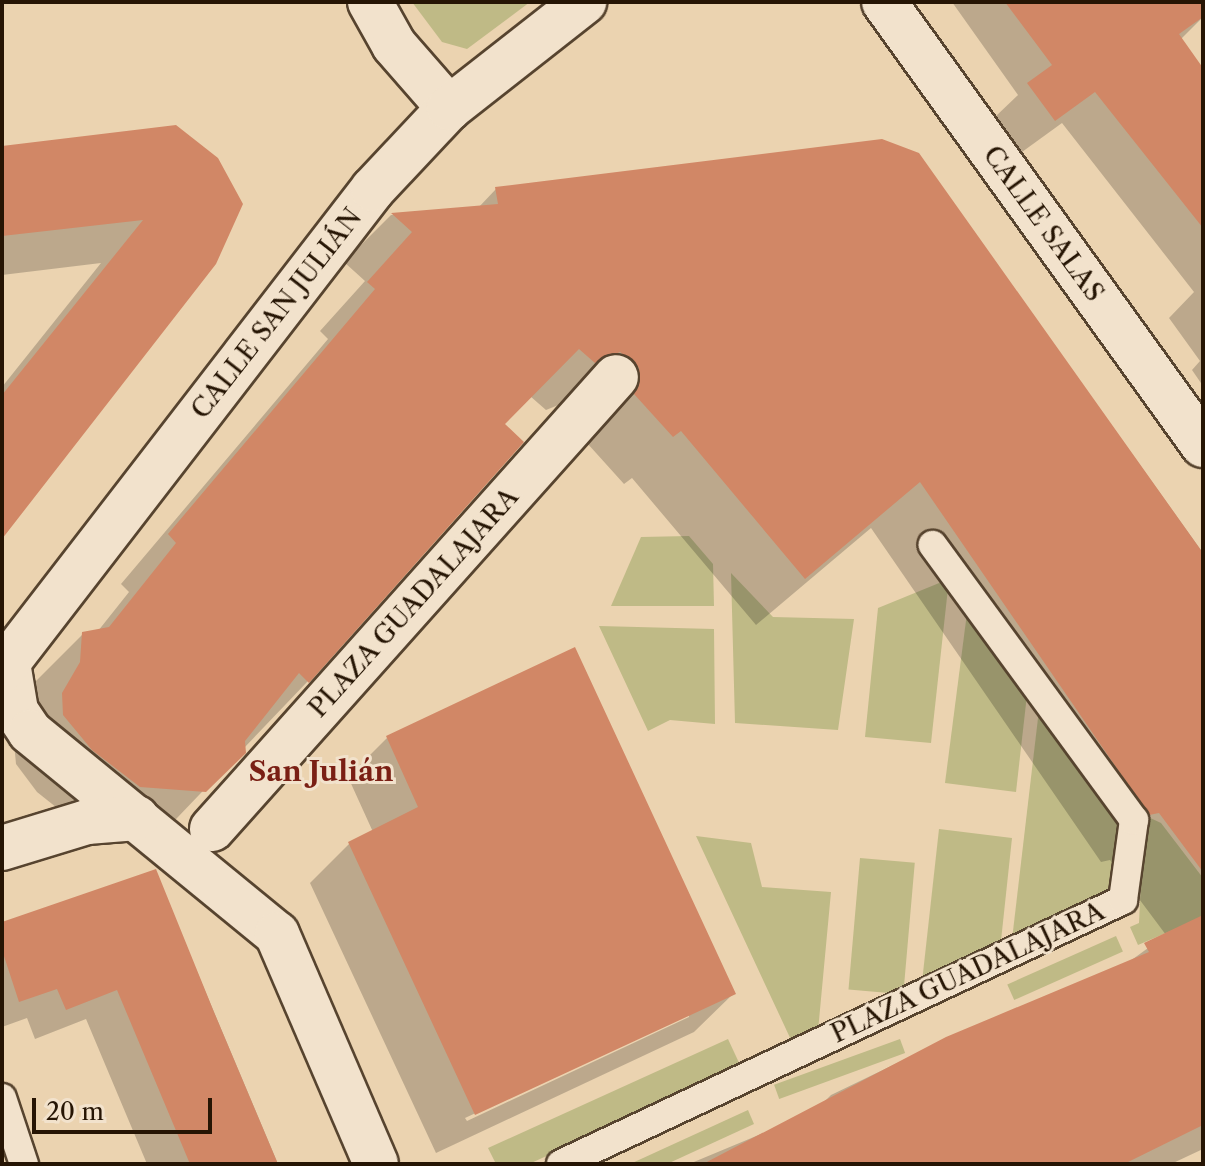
<!DOCTYPE html>
<meta charset="utf-8">
<style>
body{margin:0}
#map{position:relative;width:1205px;height:1166px;overflow:hidden;background:#ebd3b0;font-family:"Libre Caslon Text",serif}
div>[style]{position:absolute}
[style*='--x']{left:calc(var(--x)*1px);top:calc(var(--y)*1px);width:calc(var(--w)*1px);rotate:calc(var(--a)*1deg)}
.green>*{inset:0;background:#bfba86;transform-origin:0 0}
.shadow>*{inset:0;background:#0003}
.building>*{inset:0;background:#d18766}
.roads{filter:drop-shadow(2px 0 #57442f) drop-shadow(-2px 0 #57442f) drop-shadow(0 2px #57442f) drop-shadow(0 -2px #57442f)}
.service>*{height:28px;margin:-14px;padding:0 14px;transform-origin:14px;border-radius:14px;background:#f2e2cc}
.minor>*{height:44px;margin:-22px;padding:0 22px;transform-origin:22px;border-radius:22px;background:#f2e2cc}
span{translate:-50% -50%;white-space:nowrap;text-align:center;line-height:1.15;-webkit-text-stroke:6px #f2e2cc;paint-order:stroke}
.street-label{font-size:26px;color:#261504}
.neighbourhood-label{font-size:28px;color:#7a1f14;font-weight:700}
.frame{position:absolute;inset:0;border:4px solid #261504;pointer-events:none}
.scale{position:absolute;left:32px;top:1098px;width:180px;height:36px;box-sizing:border-box;border:4px solid #261504;border-top:0;padding-left:10px;font-size:24px;line-height:28px;white-space:nowrap;color:#261504;-webkit-text-stroke:6px #f2e2cc;paint-order:stroke}
</style>
<div id="map">
<div class="green">
<i style="clip-path:polygon(412px 2px,530px 2px,467px 49px,442px 42px)"></i>
<i style="clip-path:polygon(689px 536px,713px 564px,714px 606px,611px 606px,641px 537px)"></i>
<i style="clip-path:polygon(731px 573px,773px 617px,854px 619px,838px 730px,735px 723px)"></i>
<i style="clip-path:polygon(949px 579px,931px 743px,865px 737px,878px 608px)"></i>
<i style="clip-path:polygon(968px 605px,1028px 686px,1016px 792px,945px 783px)"></i>
<i style="clip-path:polygon(599px 626px,714px 629px,715px 724px,670px 720px,648px 731px)"></i>
<i style="clip-path:polygon(1040px 701px,1129px 822px,1117px 897px,1011px 948px)"></i>
<i style="clip-path:polygon(1144px 815px,1161px 823px,1203px 878px,1203px 917px,1138px 945px,1130px 927px,1139px 923px)"></i>
<i style="clip-path:polygon(939px 829px,1012px 838px,1000px 950px,922px 982px)"></i>
<i style="clip-path:polygon(696px 836px,751px 843px,762px 887px,831px 892px,818px 1031px,792px 1042px)"></i>
<i style="left:860px;top:858px;width:55px;height:132px;rotate:5deg"></i>
<i style="left:1116px;top:936px;width:17px;height:119px;rotate:66deg"></i>
<i style="clip-path:polygon(728px 1039px,741px 1067px,529px 1164px,496px 1164px,488px 1148px)"></i>
<i style="left:900px;top:1039px;width:15px;height:134px;rotate:70deg"></i>
<i style="clip-path:polygon(748px 1110px,754px 1124px,667px 1164px,630px 1164px)"></i>
</div>
<div class="shadow">
<i style="clip-path:polygon(952px 2px,1203px 2px,1203px 17px,1180px 40px,1203px 72px,1203px 386px,1192px 370px,1200px 361px,1169px 318px,1194px 292px,1062px 123px,1022px 152px,996px 116px,1018px 95px)"></i>
<i style="clip-path:polygon(2px 148px,219px 162px,2px 534px,2px 387px,101px 263px,2px 275px)"></i>
<i style="clip-path:polygon(918px 155px,1203px 553px,1203px 1149px,1171px 1164px,689px 1164px,814px 1112px,831px 1095px,947px 1039px,1126px 964px,1166px 935px,1110px 860px,1101px 862px,871px 528px,756px 625px,632px 478px,624px 484px,587px 443px,592px 417px,571px 400px,546px 410px,530px 396px,502px 424px,308px 681px,156px 840px,91px 835px,37px 792px,16px 764px,14px 743px,33px 712px,35px 682px,83px 634px,98px 631px,129px 592px,121px 584px,328px 339px,320px 331px,365px 281px,344px 262px,391px 215px,478px 208px,496px 189px)"></i>
<i style="clip-path:polygon(evenodd,387px 738px,734px 993px,694px 1032px,436px 1153px,310px 883px,349px 844px,373px 832px,348px 777px,387px 738px,689px 1013px,689px 1017px,467px 1121px,465px 1118px,689px 1013px)"></i>
<i style="clip-path:polygon(155px 872px,278px 1164px,147px 1164px,86px 1019px,35px 1039px,27px 1018px,2px 1027px,2px 925px)"></i>
</div>
<div class="building">
<i style="clip-path:polygon(1005px 2px,1203px 2px,1203px 17px,1179px 34px,1203px 68px,1203px 228px,1095px 92px,1055px 121px,1027px 83px,1052px 65px)"></i>
<i style="clip-path:polygon(176px 125px,218px 158px,243px 204px,216px 264px,2px 539px,2px 395px,143px 220px,2px 236px,2px 146px)"></i>
<i style="clip-path:polygon(882px 139px,919px 153px,1203px 553px,1203px 872px,1159px 813px,1149px 815px,920px 482px,805px 579px,681px 431px,673px 437px,634px 394px,639px 368px,620px 352px,595px 363px,579px 349px,505px 424px,524px 442px,309px 683px,299px 673px,245px 741px,246px 753px,206px 792px,140px 787px,92px 750px,63px 715px,62px 693px,80px 662px,82px 632px,109px 627px,176px 543px,168px 534px,375px 289px,367px 282px,412px 232px,391px 213px,498px 204px,495px 187px)"></i>
<i style="clip-path:polygon(575px 647px,736px 994px,475px 1115px,348px 842px,418px 807px,386px 736px)"></i>
<i style="clip-path:polygon(156px 869px,214px 1012px,278px 1164px,190px 1164px,117px 990px,66px 1010px,57px 989px,19px 1002px,2px 950px,2px 922px)"></i>
<i style="clip-path:polygon(1203px 915px,1203px 1125px,1124px 1164px,703px 1164px,946px 1037px,1149px 952px,1144px 943px)"></i>
</div>
<div class="roads">
<div class="service">
<i style="--x:2;--y:1098;--w:70;--a:71.6"></i>
<i style="--x:561;--y:1164;--w:621;--a:-25.16"></i>
<i style="--x:1123;--y:900;--w:81;--a:-82.2"></i>
<i style="--x:1134;--y:820;--w:341;--a:-126.2"></i>
</div>
<div class="minor">
<i style="--x:370;--y:2;--w:49;--a:60.8"></i>
<i style="--x:394;--y:45;--w:84;--a:48.9"></i>
<i style="--x:884;--y:2;--w:546;--a:54.24"></i>
<i style="--x:8;--y:663;--w:49;--a:80.5"></i>
<i style="--x:16;--y:711;--w:25;--a:56"></i>
<i style="--x:30;--y:732;--w:319;--a:39.3"></i>
<i style="--x:277;--y:934;--w:250;--a:66.7"></i>
<i style="--x:2;--y:670;--w:607;--a:-52.36"></i>
<i style="--x:373;--y:189;--w:111;--a:-46.8"></i>
<i style="--x:449;--y:108;--w:172;--a:-38.1"></i>
<i style="--x:212;--y:829;--w:606;--a:-48.21"></i>
<i style="--x:2;--y:848;--w:89;--a:-17"></i>
<i style="--x:87;--y:822;--w:50;--a:-4.6"></i>
</div>
</div>
<div class="street-label">
<span style="left:1043px;top:224px;rotate:54deg">CALLE SALAS</span>
<span style="left:277px;top:314px;rotate:-52deg">CALLE SAN JULIÁN</span>
<span style="left:414px;top:603px;rotate:-48deg">PLAZA GUADALAJARA</span>
<span style="left:968px;top:973px;rotate:-25deg">PLAZA GUADALAJARA</span>
</div>
<div class="neighbourhood-label">
<span style="left:321px;top:771px">San Julián</span>
</div>
<div class="frame"></div>
<div class="scale">20 m</div>
</div>
